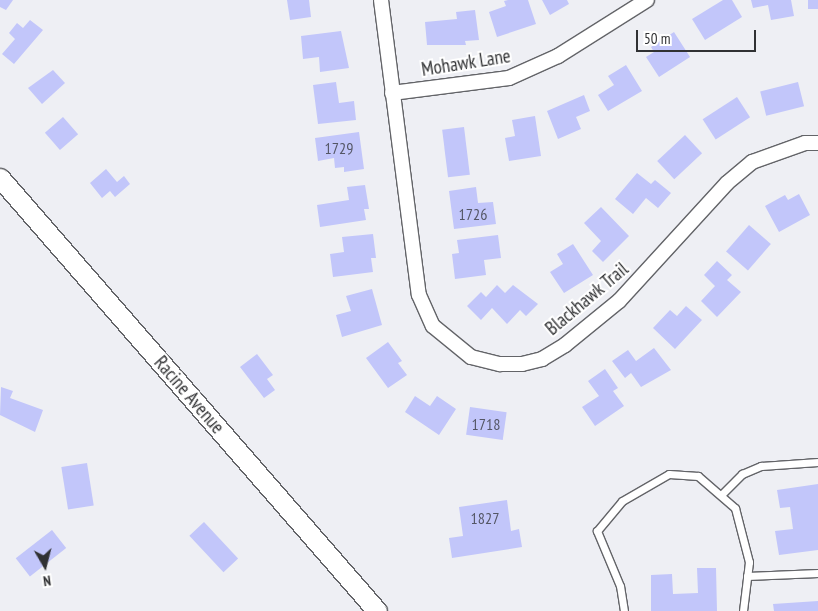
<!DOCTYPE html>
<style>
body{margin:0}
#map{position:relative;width:818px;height:611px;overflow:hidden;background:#eeeff4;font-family:"PT Sans Narrow",sans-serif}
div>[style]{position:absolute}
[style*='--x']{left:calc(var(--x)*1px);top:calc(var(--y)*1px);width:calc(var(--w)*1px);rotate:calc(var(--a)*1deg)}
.building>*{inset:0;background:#c2c6fa;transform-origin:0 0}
.roads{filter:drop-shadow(1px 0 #636468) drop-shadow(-1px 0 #636468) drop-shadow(0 1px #636468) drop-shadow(0 -1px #636468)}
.service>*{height:7px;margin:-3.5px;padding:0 3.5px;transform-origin:3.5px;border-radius:3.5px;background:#fff}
.minor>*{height:14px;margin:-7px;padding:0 7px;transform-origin:7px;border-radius:7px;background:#fff}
.secondary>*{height:19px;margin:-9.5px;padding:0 9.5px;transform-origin:9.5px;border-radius:9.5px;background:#fff}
span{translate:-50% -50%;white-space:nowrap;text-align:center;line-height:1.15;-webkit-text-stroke:4px #fff;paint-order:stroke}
.number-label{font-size:16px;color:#545665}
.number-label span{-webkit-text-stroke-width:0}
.street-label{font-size:19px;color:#303133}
.north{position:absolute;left:20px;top:541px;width:50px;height:50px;-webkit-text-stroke:4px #fff;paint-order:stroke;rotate:172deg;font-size:14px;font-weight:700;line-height:20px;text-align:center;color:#303133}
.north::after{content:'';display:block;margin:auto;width:18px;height:22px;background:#303133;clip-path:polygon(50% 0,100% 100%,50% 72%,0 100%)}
.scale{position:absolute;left:636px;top:30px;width:120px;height:22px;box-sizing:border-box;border:2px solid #303133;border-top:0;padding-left:6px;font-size:15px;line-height:18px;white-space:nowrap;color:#303133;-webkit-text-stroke:4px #fff;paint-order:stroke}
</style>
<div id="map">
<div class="building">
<i style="clip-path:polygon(0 0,13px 0,6px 10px,0 7px)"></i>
<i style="clip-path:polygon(287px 0,309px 0,311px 17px,290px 20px)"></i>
<i style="clip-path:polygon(508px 0,528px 0,536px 24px,497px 37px,489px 12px,506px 6px,504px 1px)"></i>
<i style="clip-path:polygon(542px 0,567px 0,569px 4px,550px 15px)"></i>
<i style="clip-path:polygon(723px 0,732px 0,742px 17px,705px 40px,692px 19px)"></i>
<i style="clip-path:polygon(751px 0,791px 0,794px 16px,771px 20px,768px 5px,753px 8px)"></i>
<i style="left:808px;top:0;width:10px;height:9px"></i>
<i style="clip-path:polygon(475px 10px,479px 40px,465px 41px,466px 45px,427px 45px,425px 22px,457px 19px,456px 12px)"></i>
<i style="clip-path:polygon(30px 20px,43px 30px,14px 64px,2px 54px,15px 39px,9px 33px,17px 23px,23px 28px)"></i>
<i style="clip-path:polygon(341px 31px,349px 68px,320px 72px,319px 57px,303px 59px,301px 36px)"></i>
<i style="clip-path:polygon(674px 32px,690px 57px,659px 77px,646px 57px,654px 52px,651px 47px)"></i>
<i style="clip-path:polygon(626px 65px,642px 91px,608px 111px,598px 95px,614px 85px,608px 76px)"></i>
<i style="clip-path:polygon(53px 70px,65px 83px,42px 104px,28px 88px)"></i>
<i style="clip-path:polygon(336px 82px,339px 103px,354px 101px,356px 120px,318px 124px,313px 85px)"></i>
<i style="left:798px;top:82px;width:25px;height:39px;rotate:76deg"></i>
<i style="clip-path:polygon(584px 95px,590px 111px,576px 117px,581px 129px,558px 139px,547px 111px)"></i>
<i style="left:737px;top:97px;width:24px;height:41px;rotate:57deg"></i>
<i style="clip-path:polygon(535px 116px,541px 156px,509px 161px,505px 138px,515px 136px,512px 120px)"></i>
<i style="left:63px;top:117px;width:23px;height:24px;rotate:49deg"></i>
<i style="left:464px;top:127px;width:48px;height:22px;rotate:83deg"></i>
<i style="clip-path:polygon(359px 132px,364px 169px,344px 172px,344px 167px,335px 168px,334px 158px,318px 161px,315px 138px)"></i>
<i style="left:685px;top:135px;width:25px;height:38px;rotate:47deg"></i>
<i style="clip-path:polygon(106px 169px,117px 182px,124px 176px,130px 184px,115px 197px,110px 191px,102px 198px,90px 183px)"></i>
<i style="clip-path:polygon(637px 173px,651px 184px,655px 180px,671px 193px,658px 208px,646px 198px,633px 214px,615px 199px)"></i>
<i style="clip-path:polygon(365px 185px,369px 209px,364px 209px,366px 220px,320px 227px,317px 205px,349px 200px,347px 187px)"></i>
<i style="clip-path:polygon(476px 187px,478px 203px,493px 202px,496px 224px,454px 229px,449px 191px)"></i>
<i style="clip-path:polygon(799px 194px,810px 215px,779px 232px,765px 206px,785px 195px,788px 200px)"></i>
<i style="clip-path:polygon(601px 207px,629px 236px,603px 262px,592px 251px,601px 241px,584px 223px)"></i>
<i style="left:749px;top:225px;width:29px;height:35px;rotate:41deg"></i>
<i style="clip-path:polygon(373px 234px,376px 258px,371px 258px,373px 272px,333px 277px,330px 254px,344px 252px,342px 237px)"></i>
<i style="clip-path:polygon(498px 235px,501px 258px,484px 260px,486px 275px,455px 279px,452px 254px,459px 253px,457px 240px)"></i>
<i style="clip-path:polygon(573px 244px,593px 275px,564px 293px,550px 272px,563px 264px,557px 254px)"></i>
<i style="clip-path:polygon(717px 261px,732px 275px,727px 280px,741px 292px,717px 317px,701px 301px,715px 286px,704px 275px)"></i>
<i style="clip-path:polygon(497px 285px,505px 293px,513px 285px,538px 304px,526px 316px,520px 310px,507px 324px,492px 308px,481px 320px,467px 306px,481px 292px,486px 297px)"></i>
<i style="clip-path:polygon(372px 289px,382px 325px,342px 337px,336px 315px,351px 311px,346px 296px)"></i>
<i style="clip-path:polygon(686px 306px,702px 320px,675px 349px,653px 328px,670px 310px,677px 316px)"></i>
<i style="clip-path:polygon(388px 342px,402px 361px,398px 363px,407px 375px,388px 388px,366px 358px)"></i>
<i style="clip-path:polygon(654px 348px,671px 370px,641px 387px,631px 373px,625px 378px,612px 361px,628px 350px,636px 361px)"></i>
<i style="clip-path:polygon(257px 354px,273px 375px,267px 379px,275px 390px,264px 398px,240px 367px)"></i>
<i style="clip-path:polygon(605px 369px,618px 388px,613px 391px,624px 406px,595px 426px,582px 407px,599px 396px,588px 381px)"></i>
<i style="clip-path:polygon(1px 387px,13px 391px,10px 398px,43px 410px,35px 432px,0 415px)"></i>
<i style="clip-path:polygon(415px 396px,430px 406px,437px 396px,456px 409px,439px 435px,405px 412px)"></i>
<i style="left:470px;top:407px;width:37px;height:28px;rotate:8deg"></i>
<i style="left:87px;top:463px;width:43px;height:26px;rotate:81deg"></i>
<i style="clip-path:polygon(818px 484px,818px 550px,779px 555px,775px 531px,793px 529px,790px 507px,780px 508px,777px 490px)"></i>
<i style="clip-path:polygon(507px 500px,511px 531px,519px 529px,522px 547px,452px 558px,449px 538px,463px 536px,459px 507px)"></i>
<i style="left:204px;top:522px;width:50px;height:20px;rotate:47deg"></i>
<i style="left:52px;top:530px;width:23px;height:46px;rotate:52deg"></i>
<i style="clip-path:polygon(697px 568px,716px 568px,717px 611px,651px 611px,651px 575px,672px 574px,673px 594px,698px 593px)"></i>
<i style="clip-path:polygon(818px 601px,818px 611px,774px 611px,773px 604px)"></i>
</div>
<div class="roads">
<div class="service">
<i style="--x:721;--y:495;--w:30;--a:-45"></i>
<i style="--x:742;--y:474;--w:21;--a:-23"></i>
<i style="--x:761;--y:466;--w:57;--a:-4"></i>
<i style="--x:747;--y:576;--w:71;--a:-2.4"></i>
<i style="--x:624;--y:611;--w:25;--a:-99"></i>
<i style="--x:620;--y:586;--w:60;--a:-112.7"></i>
<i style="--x:597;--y:531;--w:39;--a:-50"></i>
<i style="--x:622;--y:501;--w:54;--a:-29.9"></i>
<i style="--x:669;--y:474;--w:29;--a:4"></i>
<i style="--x:698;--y:476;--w:49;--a:40.9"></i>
<i style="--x:735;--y:508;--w:56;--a:75.5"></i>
<i style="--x:749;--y:562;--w:49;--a:97"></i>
</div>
<div class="minor">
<i style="--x:381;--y:0;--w:297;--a:82.7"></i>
<i style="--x:419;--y:295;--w:34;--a:66"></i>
<i style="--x:433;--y:326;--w:49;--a:39.2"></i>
<i style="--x:471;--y:357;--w:30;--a:14"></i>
<i style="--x:500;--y:364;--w:22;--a:0"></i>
<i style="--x:522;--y:364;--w:21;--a:-14"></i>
<i style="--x:542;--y:359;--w:27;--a:-31"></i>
<i style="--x:565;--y:345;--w:70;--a:-39.2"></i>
<i style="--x:619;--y:301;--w:160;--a:-47.5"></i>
<i style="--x:727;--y:183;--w:33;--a:-40"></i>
<i style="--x:752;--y:162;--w:56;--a:-19.7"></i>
<i style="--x:805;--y:143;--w:13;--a:0"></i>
<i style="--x:392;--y:93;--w:118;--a:-7.3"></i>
<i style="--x:509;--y:78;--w:54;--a:-24.2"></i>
<i style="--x:558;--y:56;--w:105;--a:-32.2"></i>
</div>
<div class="secondary">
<i style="--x:0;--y:178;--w:574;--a:48.95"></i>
</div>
</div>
<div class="number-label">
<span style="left:339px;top:148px">1729</span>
<span style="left:473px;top:214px">1726</span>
<span style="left:486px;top:424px">1718</span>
<span style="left:485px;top:518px">1827</span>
</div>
<div class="street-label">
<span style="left:466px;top:63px;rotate:-9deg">Mohawk Lane</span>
<span style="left:587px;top:299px;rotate:-40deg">Blackhawk Trail</span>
<span style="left:189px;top:395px;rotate:49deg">Racine Avenue</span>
</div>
<div class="north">N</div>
<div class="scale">50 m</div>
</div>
